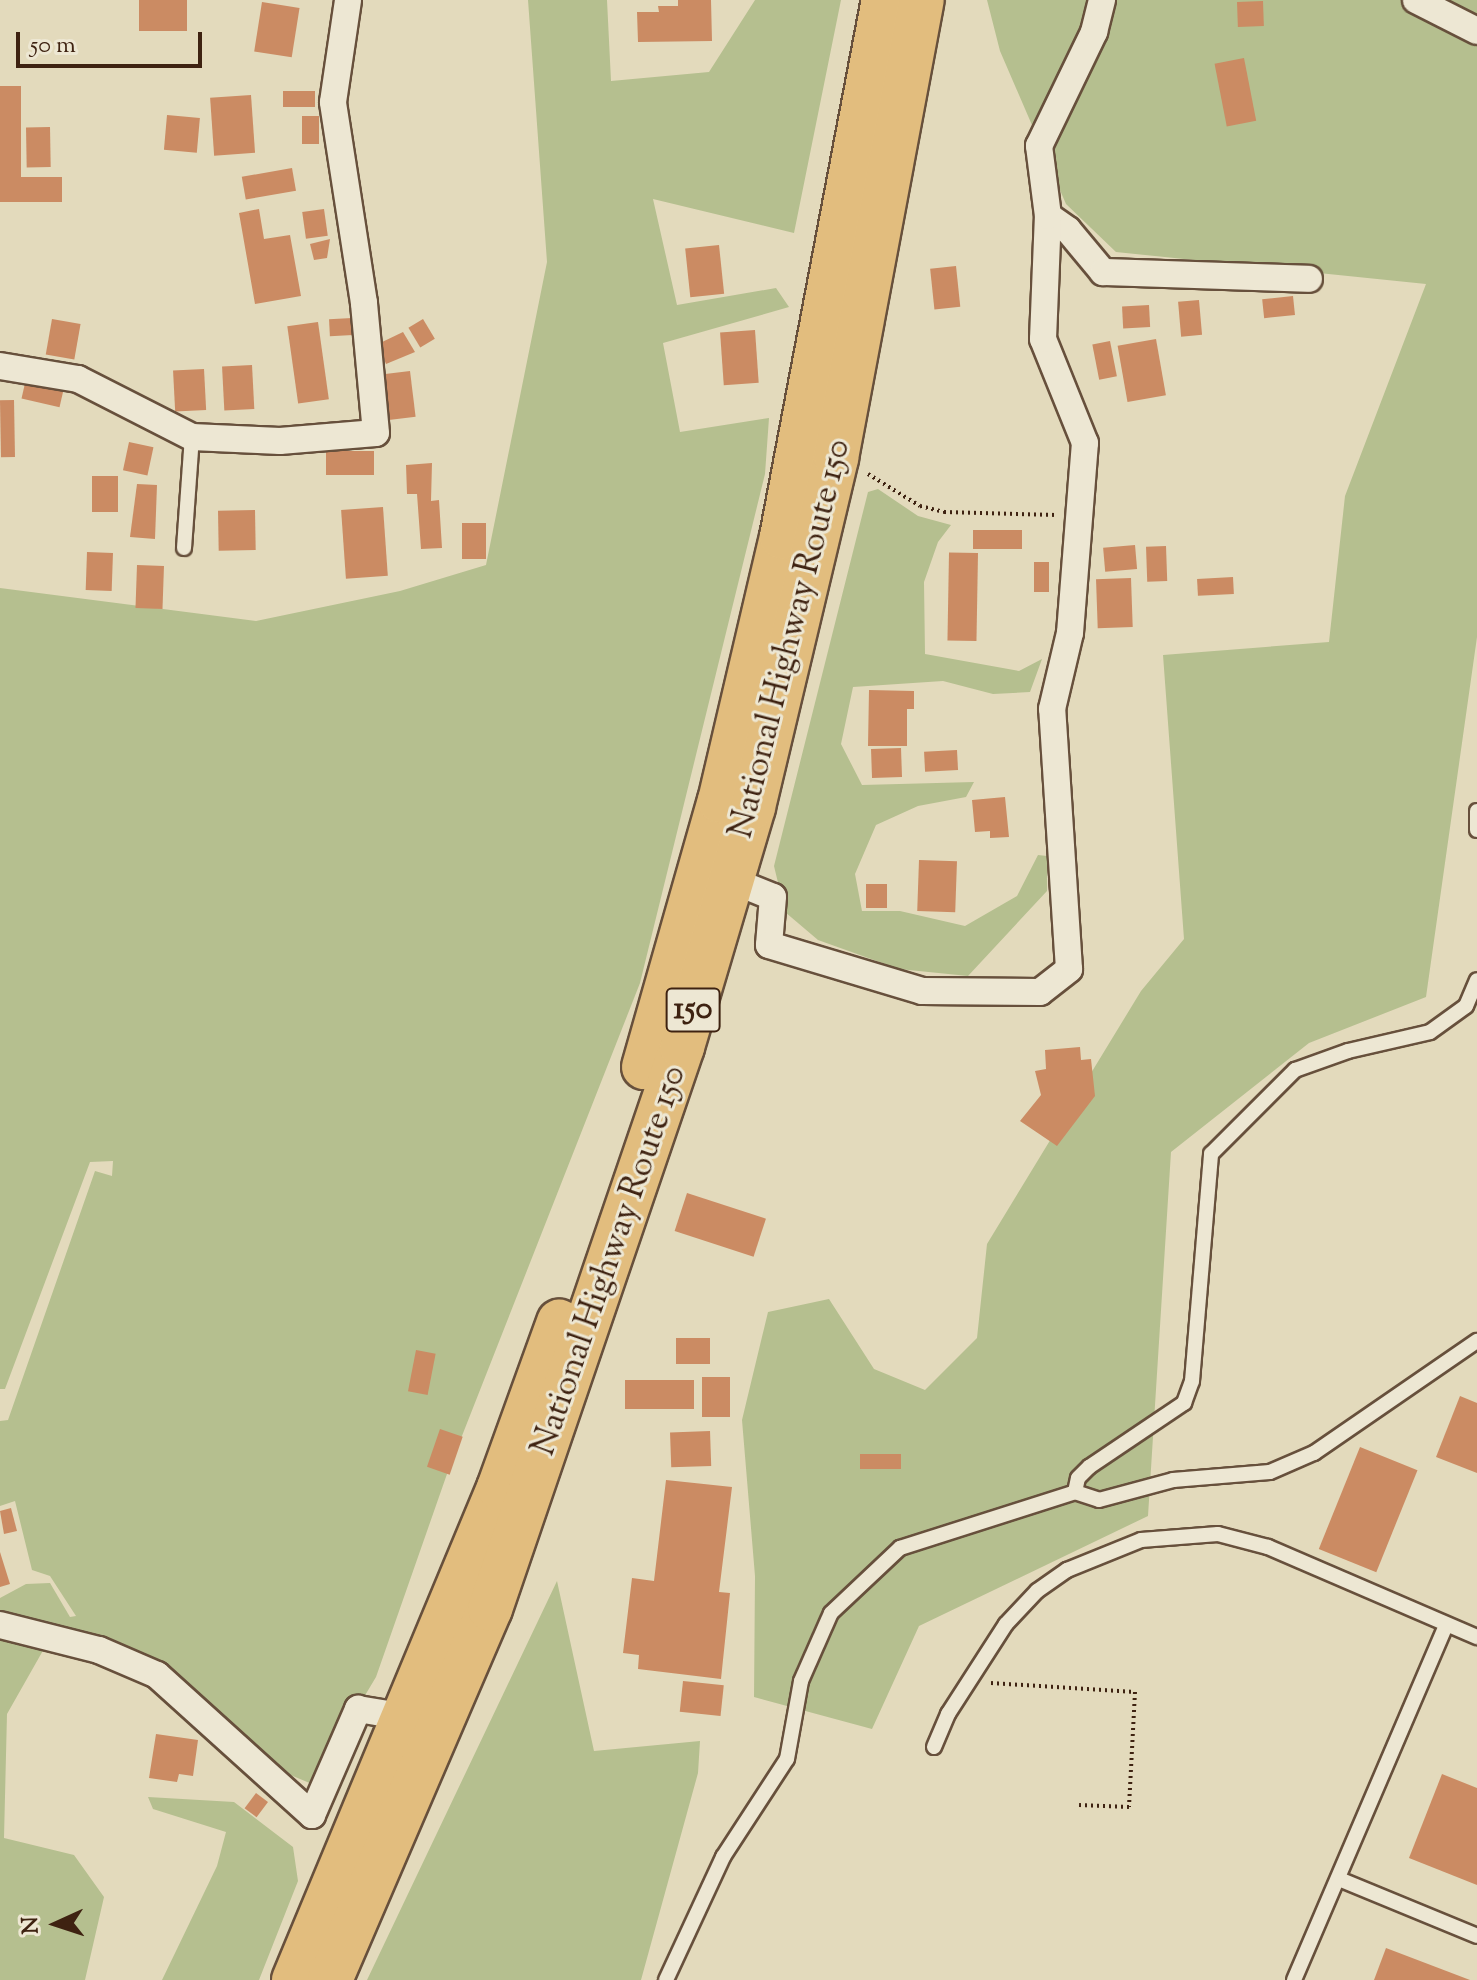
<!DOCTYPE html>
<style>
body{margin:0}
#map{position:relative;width:1477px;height:1980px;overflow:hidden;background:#e3dabc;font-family:"Sorts Mill Goudy",serif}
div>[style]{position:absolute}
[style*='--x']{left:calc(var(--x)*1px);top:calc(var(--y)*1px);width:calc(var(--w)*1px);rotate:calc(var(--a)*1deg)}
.green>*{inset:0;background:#b5bf8f}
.building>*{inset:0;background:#cb8b63;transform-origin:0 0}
.path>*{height:4px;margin-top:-2px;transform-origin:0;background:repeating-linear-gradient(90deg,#3e2211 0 2px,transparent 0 6px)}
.roads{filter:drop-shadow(2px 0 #67503c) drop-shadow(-2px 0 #67503c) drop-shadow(0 2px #67503c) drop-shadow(0 -2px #67503c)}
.lane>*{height:14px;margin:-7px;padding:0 7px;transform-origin:7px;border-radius:7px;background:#ede7d3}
.street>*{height:26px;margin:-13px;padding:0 13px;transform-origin:13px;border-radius:13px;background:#ede7d3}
.highway>*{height:44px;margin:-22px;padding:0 22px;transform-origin:22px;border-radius:22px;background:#e2bd7e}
span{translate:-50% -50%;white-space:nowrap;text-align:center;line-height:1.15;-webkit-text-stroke:6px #ede7d3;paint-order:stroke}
.shield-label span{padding:2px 6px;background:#ede7d3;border:2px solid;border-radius:6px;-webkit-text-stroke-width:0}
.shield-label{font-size:32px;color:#3e2211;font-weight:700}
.street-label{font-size:34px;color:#3e2211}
.north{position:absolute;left:16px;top:1884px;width:80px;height:80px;-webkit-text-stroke:6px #ede7d3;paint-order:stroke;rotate:267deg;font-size:22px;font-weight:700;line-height:32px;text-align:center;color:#3e2211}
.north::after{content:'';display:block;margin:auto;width:28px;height:36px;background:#3e2211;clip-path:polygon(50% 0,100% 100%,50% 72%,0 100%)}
.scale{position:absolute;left:16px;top:32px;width:186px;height:36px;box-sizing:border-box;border:4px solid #3e2211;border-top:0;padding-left:10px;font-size:24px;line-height:28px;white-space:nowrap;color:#3e2211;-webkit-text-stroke:6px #ede7d3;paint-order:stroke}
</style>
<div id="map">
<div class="green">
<i style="clip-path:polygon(528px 0,607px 0,611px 81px,709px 72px,755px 0,841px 0,794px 233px,653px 199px,677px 305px,776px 288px,789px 307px,663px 343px,680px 432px,769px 418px,765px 474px,640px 983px,447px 1474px,376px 1677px,312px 1784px,269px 1766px,168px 1669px,0 1620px,0 1598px,26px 1584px,50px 1583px,70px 1617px,76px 1616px,50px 1576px,32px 1570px,15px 1501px,0 1506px,0 1421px,8px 1420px,95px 1171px,112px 1176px,113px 1161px,90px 1162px,5px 1389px,0 1389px,0 588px,256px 621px,400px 591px,486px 565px,547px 262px)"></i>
<i style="clip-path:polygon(987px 0,1477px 0,1477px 637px,1426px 997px,1309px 1043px,1171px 1152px,1148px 1516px,919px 1626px,872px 1729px,754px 1697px,755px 1576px,742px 1420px,768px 1312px,829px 1299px,874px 1369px,925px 1390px,977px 1338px,987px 1244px,1141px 991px,1184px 939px,1163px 655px,1329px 642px,1345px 496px,1426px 284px,1116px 252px,1066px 204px,1000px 51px)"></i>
<i style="clip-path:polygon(878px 489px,918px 516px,951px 525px,938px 542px,924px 582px,925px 654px,1019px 671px,1042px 659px,1030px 692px,993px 694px,943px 681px,853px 687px,841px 744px,862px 785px,974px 782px,966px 797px,918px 806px,876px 825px,855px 874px,862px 911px,900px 911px,965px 926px,1017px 896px,1038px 855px,1047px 856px,1047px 891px,968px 976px,899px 969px,818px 940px,785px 912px,774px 866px,868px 492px)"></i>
<i style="clip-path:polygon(557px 1581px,594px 1751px,700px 1741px,698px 1773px,641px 1980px,367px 1980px)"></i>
<i style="clip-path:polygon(0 1636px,45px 1647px,7px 1714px,4px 1838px,74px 1855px,104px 1897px,85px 1980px,0 1980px)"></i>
<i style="clip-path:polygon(148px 1797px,234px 1802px,293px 1847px,298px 1881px,259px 1980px,162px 1980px,217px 1866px,226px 1832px,153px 1809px)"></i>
</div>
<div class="building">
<i style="left:139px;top:0;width:48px;height:31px"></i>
<i style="clip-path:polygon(678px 0,711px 0,712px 41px,638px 42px,637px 12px,659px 12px,658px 6px,678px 6px)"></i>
<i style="left:1263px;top:1px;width:25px;height:26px;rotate:88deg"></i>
<i style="left:262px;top:2px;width:38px;height:50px;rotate:9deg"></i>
<i style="left:1244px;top:58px;width:64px;height:30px;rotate:79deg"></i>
<i style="clip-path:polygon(0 86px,21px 86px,21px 177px,62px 177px,62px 202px,0 202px)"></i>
<i style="left:315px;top:91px;width:16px;height:32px;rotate:90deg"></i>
<i style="left:251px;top:95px;width:58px;height:41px;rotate:86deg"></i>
<i style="left:167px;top:115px;width:33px;height:35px;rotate:5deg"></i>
<i style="left:302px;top:116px;width:17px;height:28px"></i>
<i style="left:50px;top:127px;width:40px;height:24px;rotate:89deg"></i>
<i style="left:292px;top:168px;width:23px;height:51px;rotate:80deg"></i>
<i style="clip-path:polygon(259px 209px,264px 239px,290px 235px,301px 296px,255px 304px,239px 213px)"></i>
<i style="left:324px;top:209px;width:27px;height:22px;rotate:82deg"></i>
<i style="clip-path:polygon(330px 239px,327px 258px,314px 260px,310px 244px)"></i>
<i style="left:719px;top:245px;width:49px;height:34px;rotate:84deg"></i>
<i style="left:956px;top:266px;width:41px;height:26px;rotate:84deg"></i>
<i style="left:1293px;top:296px;width:19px;height:31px;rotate:84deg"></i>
<i style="left:1199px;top:300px;width:35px;height:21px;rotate:85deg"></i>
<i style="left:1149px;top:305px;width:22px;height:27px;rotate:87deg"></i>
<i style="left:352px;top:318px;width:17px;height:23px;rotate:87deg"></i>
<i style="left:52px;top:319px;width:29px;height:36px;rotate:10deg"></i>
<i style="left:423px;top:319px;width:23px;height:17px;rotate:59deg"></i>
<i style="left:318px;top:322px;width:78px;height:31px;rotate:82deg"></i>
<i style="left:755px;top:330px;width:53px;height:35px;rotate:86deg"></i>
<i style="clip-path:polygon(403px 332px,415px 352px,386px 364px,378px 344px)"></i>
<i style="left:1156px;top:339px;width:57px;height:39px;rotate:80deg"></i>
<i style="left:1110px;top:341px;width:36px;height:18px;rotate:79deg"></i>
<i style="left:252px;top:365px;width:44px;height:30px;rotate:87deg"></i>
<i style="left:204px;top:369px;width:41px;height:31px;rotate:87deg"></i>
<i style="left:410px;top:371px;width:46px;height:27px;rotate:83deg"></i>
<i style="left:26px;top:379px;width:39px;height:20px;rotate:13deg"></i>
<i style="left:14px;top:400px;width:57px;height:14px;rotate:89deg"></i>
<i style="left:129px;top:442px;width:25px;height:29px;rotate:12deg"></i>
<i style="left:374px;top:451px;width:24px;height:48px;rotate:90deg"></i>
<i style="clip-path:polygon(432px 463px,431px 501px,439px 500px,442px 548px,421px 549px,417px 494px,407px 494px,406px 465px)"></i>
<i style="left:92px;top:476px;width:26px;height:36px"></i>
<i style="clip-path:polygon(137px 484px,157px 485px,155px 539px,130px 537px)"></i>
<i style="left:383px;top:507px;width:69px;height:42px;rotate:86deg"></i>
<i style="left:255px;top:510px;width:40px;height:37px;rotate:89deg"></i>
<i style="left:462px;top:523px;width:24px;height:36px"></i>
<i style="left:973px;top:530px;width:49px;height:19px"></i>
<i style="left:1135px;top:545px;width:24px;height:32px;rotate:85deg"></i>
<i style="left:1166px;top:546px;width:35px;height:20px;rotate:88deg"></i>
<i style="left:87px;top:552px;width:26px;height:38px;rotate:2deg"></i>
<i style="left:978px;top:553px;width:88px;height:29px;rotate:91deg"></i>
<i style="left:1034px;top:562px;width:15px;height:30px"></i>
<i style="left:137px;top:565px;width:27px;height:43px;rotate:2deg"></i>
<i style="left:1233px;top:577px;width:17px;height:36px;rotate:87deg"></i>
<i style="left:1131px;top:578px;width:49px;height:35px;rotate:88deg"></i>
<i style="clip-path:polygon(869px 690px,914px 691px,914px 709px,907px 709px,907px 746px,868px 746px)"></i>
<i style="left:901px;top:748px;width:29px;height:30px;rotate:88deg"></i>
<i style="left:957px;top:750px;width:20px;height:33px;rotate:87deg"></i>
<i style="clip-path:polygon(1005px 797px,1009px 837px,990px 838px,990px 831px,975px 832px,972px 800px)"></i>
<i style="left:919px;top:860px;width:38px;height:51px;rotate:2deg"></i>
<i style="left:866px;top:884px;width:21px;height:24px"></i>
<i style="clip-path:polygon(1080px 1047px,1081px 1060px,1091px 1059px,1095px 1096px,1057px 1146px,1020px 1121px,1041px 1095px,1035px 1071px,1046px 1069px,1045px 1050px)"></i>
<i style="left:687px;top:1193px;width:83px;height:40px;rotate:18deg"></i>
<i style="left:676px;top:1338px;width:34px;height:26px"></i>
<i style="left:416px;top:1350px;width:20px;height:42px;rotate:11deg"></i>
<i style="left:702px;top:1377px;width:28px;height:40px"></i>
<i style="left:625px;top:1380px;width:69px;height:29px"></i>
<i style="clip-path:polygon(1460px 1396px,1477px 1403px,1477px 1473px,1436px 1457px)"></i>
<i style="left:440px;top:1429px;width:24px;height:40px;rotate:19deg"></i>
<i style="left:710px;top:1431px;width:35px;height:40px;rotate:88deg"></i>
<i style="left:1360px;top:1447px;width:62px;height:110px;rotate:22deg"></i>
<i style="left:860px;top:1454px;width:41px;height:15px"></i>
<i style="clip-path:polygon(666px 1480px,732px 1487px,719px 1592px,730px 1593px,721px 1679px,638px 1669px,639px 1655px,623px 1653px,632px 1578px,654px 1581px)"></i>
<i style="clip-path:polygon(11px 1508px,17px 1531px,4px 1534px,0 1511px)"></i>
<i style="clip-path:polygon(0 1552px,10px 1584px,0 1587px)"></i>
<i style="left:683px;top:1681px;width:41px;height:31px;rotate:6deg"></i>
<i style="clip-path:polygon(156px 1734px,198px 1740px,193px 1776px,179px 1774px,177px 1782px,149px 1778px)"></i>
<i style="clip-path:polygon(1442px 1774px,1477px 1788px,1477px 1885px,1409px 1858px)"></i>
<i style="left:256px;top:1793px;width:15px;height:19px;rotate:37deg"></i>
<i style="clip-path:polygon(1386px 1948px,1470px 1980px,1374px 1980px)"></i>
</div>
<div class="path">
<i style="--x:868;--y:474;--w:61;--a:31.6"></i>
<i style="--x:920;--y:506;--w:25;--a:14"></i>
<i style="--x:944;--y:512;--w:113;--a:1.5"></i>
<i style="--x:991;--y:1683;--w:144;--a:3.6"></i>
<i style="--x:1135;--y:1692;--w:115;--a:93"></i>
<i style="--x:1129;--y:1807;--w:50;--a:-177.7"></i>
</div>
<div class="roads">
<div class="lane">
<i style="--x:184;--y:548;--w:111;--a:-85.9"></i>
<i style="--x:1477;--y:811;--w:19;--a:90"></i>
<i style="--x:1075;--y:1492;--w:14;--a:-78"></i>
<i style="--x:1078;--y:1478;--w:16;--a:-45"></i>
<i style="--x:1089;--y:1467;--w:115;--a:-34"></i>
<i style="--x:1184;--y:1403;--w:23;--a:-70"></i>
<i style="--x:1192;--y:1381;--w:228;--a:-85.2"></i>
<i style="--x:1211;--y:1154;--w:119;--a:-45"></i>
<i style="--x:1295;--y:1070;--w:56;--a:-19.7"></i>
<i style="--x:1348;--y:1051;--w:84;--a:-13"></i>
<i style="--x:1430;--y:1032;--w:44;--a:-35.8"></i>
<i style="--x:1466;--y:1006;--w:28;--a:-67"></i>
<i style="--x:934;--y:1747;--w:36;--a:-67"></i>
<i style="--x:948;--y:1714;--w:107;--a:-57.2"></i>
<i style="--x:1006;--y:1624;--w:45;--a:-46.8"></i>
<i style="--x:1037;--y:1591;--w:37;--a:-35"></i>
<i style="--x:1067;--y:1570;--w:80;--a:-22.1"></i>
<i style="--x:1141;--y:1540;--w:77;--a:-4.5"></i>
<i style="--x:1218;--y:1534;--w:52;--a:14.6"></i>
<i style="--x:1268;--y:1547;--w:228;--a:23.3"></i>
<i style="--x:1339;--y:1879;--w:149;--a:22.4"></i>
<i style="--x:666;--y:1980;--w:136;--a:-65.1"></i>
<i style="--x:723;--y:1857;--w:117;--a:-56.9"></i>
<i style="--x:787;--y:1759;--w:79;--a:-79.8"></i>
<i style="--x:801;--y:1681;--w:74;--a:-66.2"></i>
<i style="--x:831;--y:1613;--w:95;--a:-43.3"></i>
<i style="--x:900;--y:1548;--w:184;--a:-17.7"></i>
<i style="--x:1075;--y:1492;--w:25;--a:18"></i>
<i style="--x:1099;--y:1500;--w:77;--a:-15.1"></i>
<i style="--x:1173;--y:1480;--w:97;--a:-4.7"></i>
<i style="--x:1270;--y:1472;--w:48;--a:-23.4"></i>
<i style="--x:1314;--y:1453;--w:198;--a:-34.5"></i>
<i style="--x:1294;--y:1980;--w:386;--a:-66.8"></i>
</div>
<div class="street">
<i style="--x:1416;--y:0;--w:68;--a:26.9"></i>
<i style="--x:1048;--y:216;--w:24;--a:35"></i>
<i style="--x:1068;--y:230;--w:55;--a:50.2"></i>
<i style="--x:1103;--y:272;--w:206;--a:1.9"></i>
<i style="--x:0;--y:366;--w:79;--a:9.5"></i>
<i style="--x:78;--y:379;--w:128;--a:27"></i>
<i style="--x:192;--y:437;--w:88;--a:2.6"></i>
<i style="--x:280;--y:441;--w:96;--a:-4.8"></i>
<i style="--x:376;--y:433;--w:131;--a:-95.3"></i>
<i style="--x:364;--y:303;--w:203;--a:-98.8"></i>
<i style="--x:333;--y:102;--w:103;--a:-81.6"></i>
<i style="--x:731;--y:880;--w:45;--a:22"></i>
<i style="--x:773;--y:897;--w:48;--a:94.8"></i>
<i style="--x:769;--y:945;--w:160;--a:16.7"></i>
<i style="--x:922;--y:991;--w:118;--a:0.5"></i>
<i style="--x:1040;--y:992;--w:37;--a:-38"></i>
<i style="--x:1069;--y:969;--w:261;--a:-93.7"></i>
<i style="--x:1052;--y:709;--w:78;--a:-76.7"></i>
<i style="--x:1070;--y:633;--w:191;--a:-85.5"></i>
<i style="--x:1085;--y:443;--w:112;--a:-112"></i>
<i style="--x:1043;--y:339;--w:123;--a:-87.7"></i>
<i style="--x:1048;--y:216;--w:71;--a:-97.3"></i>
<i style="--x:1039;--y:146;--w:127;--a:-64.2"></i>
<i style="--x:1094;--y:32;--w:33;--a:-76"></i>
<i style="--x:0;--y:1625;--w:102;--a:14.2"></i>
<i style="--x:99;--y:1650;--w:63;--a:23.3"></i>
<i style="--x:157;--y:1675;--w:209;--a:42.1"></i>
<i style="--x:312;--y:1815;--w:116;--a:-66.5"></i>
<i style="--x:358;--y:1709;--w:49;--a:9.5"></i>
</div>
<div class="highway">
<i style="--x:644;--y:1067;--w:277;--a:-74.1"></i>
<i style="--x:720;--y:801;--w:271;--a:-76.8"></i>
<i style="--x:782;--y:537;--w:547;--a:-79.25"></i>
<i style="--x:294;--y:1980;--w:533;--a:-67.38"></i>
<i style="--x:499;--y:1488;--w:177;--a:-70.1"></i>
<i style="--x:330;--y:1980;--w:404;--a:-66.7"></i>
<i style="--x:490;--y:1609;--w:594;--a:-71.14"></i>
<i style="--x:682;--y:1047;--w:250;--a:-73.5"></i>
<i style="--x:753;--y:807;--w:359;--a:-76.6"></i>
<i style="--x:836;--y:458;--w:466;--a:-79.4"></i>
</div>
</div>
<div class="shield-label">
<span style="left:693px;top:1010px">150</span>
</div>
<div class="street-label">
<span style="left:791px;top:639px;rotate:-76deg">National Highway Route 150</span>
<span style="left:610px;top:1261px;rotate:-71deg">National Highway Route 150</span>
</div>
<div class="north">N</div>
<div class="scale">50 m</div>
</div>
